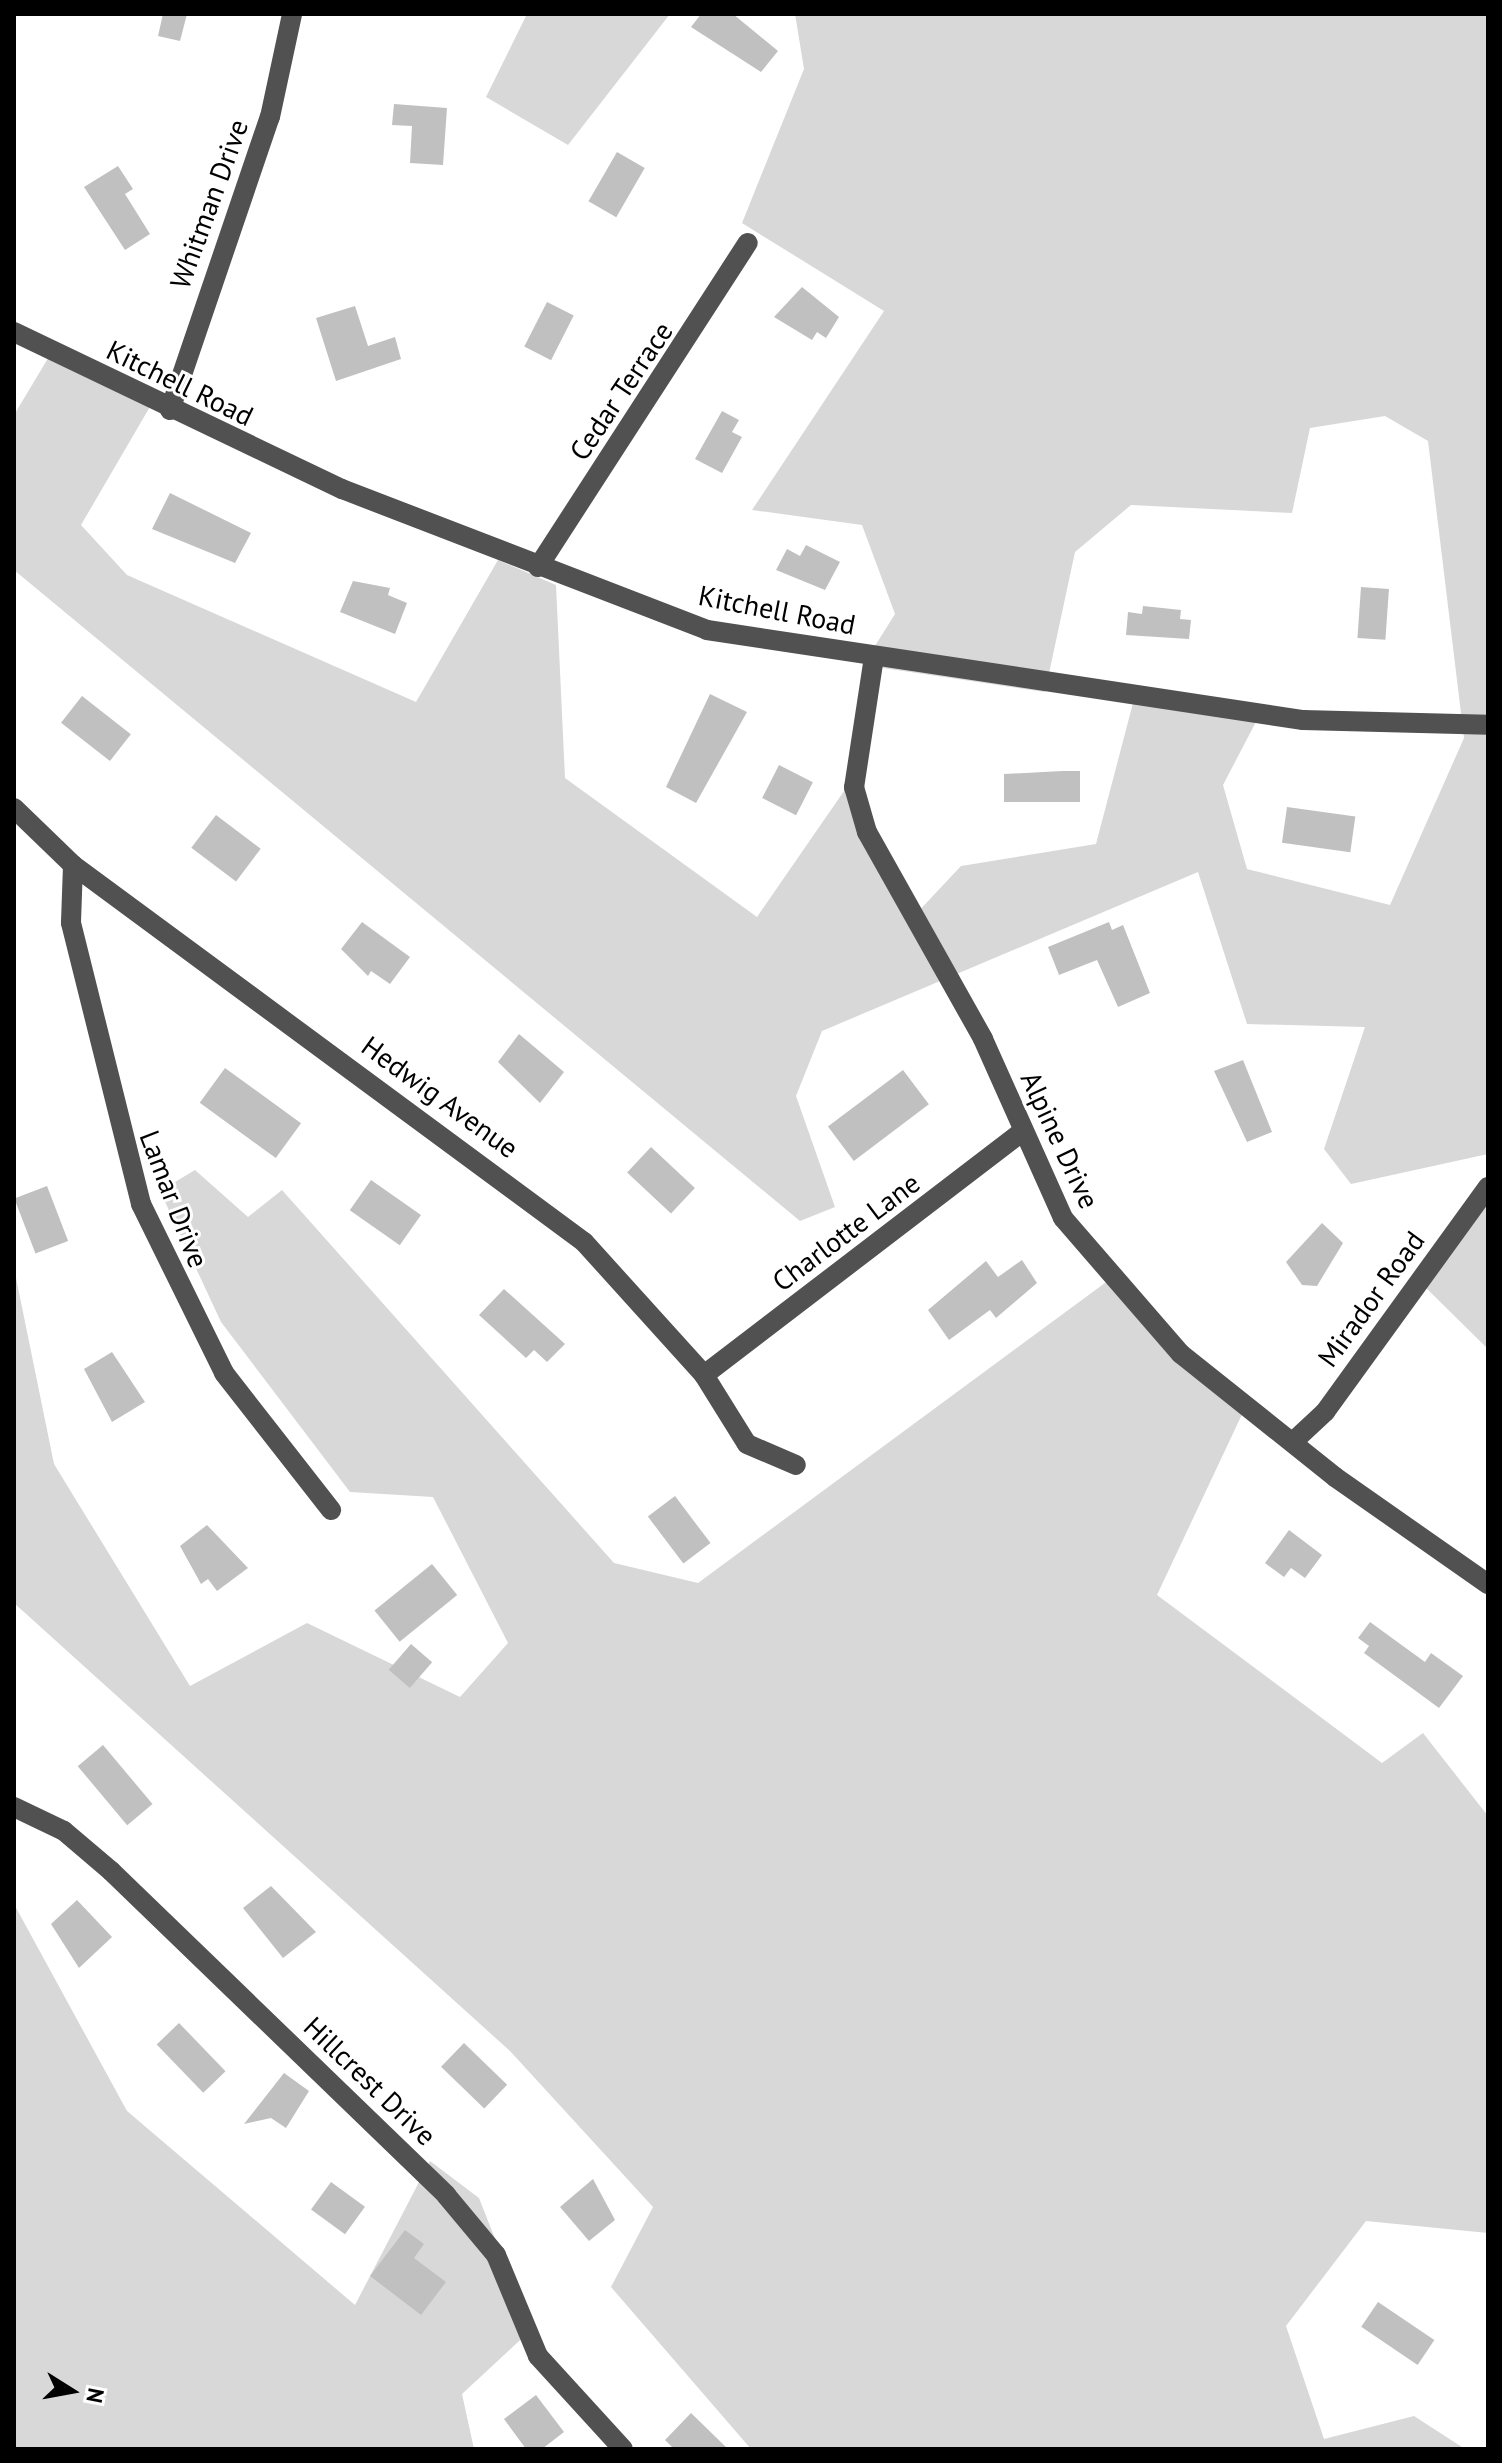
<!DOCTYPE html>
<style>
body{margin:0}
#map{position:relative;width:1502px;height:2463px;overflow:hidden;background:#fff;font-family:"PT Sans",sans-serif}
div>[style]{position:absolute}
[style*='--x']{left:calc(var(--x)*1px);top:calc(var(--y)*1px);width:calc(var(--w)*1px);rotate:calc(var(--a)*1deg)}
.green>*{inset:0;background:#d8d8d8}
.building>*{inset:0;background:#c0c0c0;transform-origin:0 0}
.minor>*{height:20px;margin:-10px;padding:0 10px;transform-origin:10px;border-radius:10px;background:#515151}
span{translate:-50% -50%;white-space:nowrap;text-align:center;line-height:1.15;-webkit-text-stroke:6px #fff;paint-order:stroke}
.street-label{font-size:28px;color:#000}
.frame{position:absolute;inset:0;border:16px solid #000;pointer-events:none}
.north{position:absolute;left:32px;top:2351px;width:80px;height:80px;-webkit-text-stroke:6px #fff;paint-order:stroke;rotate:101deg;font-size:22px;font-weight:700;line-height:32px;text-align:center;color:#000}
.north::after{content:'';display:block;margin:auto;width:28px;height:36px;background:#000;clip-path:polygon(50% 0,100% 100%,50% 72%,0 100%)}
</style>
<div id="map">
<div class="green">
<i style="clip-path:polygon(527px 14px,670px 14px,568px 145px,486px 97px)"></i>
<i style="clip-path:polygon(795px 14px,1488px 14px,1488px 1154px,1351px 1184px,1324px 1149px,1365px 1027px,1247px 1024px,1198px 872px,822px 1031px,796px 1096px,835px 1207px,800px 1221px,14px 570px,14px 415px,50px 355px,151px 405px,81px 525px,127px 575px,416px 702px,498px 560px,556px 585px,565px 778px,757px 917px,853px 778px,915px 915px,961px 866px,1096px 844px,1133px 703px,1259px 716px,1223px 785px,1247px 869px,1390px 905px,1464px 738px,1428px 441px,1385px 416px,1310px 428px,1292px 513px,1131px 505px,1075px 552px,1045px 692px,863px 665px,895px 614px,862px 525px,752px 510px,884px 311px,742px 223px,804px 69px)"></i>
<i style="clip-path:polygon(195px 1170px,248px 1217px,282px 1190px,614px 1563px,698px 1583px,1109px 1280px,1245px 1408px,1157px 1595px,1382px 1763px,1423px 1733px,1488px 1816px,1488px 2233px,1366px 2221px,1286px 2326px,1324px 2439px,1414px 2416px,1465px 2449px,751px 2449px,611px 2287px,653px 2207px,510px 2051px,14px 1603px,14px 1268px,54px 1464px,190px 1686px,307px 1623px,460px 1697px,508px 1643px,433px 1497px,350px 1492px,221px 1322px,160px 1191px)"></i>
<i style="clip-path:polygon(1488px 1196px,1488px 1349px,1419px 1281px)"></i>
<i style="clip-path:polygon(14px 1904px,127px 2111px,355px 2305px,430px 2161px,479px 2198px,531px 2330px,462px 2394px,474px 2449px,14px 2449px)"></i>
</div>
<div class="building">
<i style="clip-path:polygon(163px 14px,187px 14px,180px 41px,158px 36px)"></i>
<i style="clip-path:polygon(701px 14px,733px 14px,778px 51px,761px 72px,691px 27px)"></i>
<i style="clip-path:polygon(394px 104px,447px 108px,443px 165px,410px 163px,412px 126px,392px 125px)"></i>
<i style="left:617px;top:152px;width:32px;height:57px;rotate:30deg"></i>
<i style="clip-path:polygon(118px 166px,133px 189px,125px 194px,150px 234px,125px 250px,84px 187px)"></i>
<i style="clip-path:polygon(802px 287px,839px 317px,826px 338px,817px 332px,812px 340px,774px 317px)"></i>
<i style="left:547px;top:302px;width:30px;height:50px;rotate:27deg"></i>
<i style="clip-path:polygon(355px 306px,368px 346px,395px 337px,401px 359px,336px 381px,316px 318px)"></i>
<i style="clip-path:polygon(722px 411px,739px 420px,732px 432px,742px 437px,722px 473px,695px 459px)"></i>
<i style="clip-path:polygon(170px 493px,251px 533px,235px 563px,152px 529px)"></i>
<i style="clip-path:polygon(806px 545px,840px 562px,825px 590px,776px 570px,787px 549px,800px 556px)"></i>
<i style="clip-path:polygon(353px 581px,390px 588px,388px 595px,407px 603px,395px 634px,340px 612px)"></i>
<i style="left:1361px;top:587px;width:28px;height:51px;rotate:4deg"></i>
<i style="clip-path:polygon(1143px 606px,1181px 610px,1180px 619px,1191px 620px,1189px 639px,1126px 635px,1128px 612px,1142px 614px)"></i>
<i style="clip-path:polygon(710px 694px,747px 712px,696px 803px,666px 787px)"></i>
<i style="left:82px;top:696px;width:62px;height:34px;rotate:38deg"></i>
<i style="left:779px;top:765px;width:38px;height:37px;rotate:27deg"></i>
<i style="clip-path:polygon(1062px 771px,1080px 771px,1080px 802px,1004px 802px,1004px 774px)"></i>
<i style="left:1287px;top:807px;width:69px;height:36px;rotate:8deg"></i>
<i style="left:216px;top:815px;width:56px;height:41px;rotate:37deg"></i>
<i style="clip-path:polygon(362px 922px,410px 957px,390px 984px,371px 971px,368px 976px,341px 949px)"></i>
<i style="clip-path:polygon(1109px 922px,1112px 930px,1123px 925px,1150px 993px,1118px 1007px,1097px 960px,1059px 975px,1048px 947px)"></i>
<i style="clip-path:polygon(519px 1034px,564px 1072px,540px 1103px,498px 1062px)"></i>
<i style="clip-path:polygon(1243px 1060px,1272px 1132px,1247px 1142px,1214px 1071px)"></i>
<i style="left:225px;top:1068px;width:94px;height:43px;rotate:36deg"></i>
<i style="left:903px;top:1070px;width:43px;height:94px;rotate:53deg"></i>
<i style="left:651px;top:1147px;width:60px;height:35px;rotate:43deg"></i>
<i style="left:371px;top:1180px;width:61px;height:37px;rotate:35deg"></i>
<i style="left:47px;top:1186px;width:59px;height:35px;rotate:69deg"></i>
<i style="clip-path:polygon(1322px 1223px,1343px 1243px,1317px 1286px,1302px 1285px,1286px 1262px)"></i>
<i style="clip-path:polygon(1022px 1260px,1037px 1283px,996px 1318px,990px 1310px,949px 1340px,928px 1310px,986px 1261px,998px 1277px)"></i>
<i style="clip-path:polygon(504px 1289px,565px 1344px,547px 1362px,534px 1350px,526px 1358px,479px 1315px)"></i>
<i style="clip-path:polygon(112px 1352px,145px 1402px,112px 1422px,84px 1369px)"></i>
<i style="left:675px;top:1496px;width:59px;height:34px;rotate:53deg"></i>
<i style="clip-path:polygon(207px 1525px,248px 1568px,217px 1591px,208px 1579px,201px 1584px,180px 1546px)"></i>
<i style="clip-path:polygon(1289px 1530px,1322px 1555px,1305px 1578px,1291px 1568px,1284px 1577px,1265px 1563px)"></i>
<i style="left:432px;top:1564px;width:40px;height:74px;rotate:51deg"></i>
<i style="clip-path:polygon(1370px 1622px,1425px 1662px,1431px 1653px,1463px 1676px,1439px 1708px,1364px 1653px,1369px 1646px,1358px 1638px)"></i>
<i style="left:411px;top:1644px;width:28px;height:34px;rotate:41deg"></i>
<i style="left:103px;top:1745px;width:77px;height:33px;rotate:50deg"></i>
<i style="clip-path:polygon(271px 1886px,316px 1932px,283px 1958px,243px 1908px)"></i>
<i style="clip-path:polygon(77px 1900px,112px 1937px,79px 1968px,51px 1924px)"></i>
<i style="left:179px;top:2023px;width:67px;height:31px;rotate:46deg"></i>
<i style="left:464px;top:2043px;width:60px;height:33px;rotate:44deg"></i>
<i style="clip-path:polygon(284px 2073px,309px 2091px,286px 2128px,271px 2118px,244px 2124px)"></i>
<i style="clip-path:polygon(593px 2179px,615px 2220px,589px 2241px,560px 2207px)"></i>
<i style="left:331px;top:2182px;width:42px;height:34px;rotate:36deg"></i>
<i style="clip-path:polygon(405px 2230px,424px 2244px,414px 2258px,446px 2282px,421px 2315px,370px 2276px)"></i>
<i style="left:1378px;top:2302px;width:68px;height:30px;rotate:34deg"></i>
<i style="clip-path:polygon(536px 2395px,564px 2432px,542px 2449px,526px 2449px,504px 2419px)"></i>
<i style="clip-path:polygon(691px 2413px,728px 2449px,674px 2449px,665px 2440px)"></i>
</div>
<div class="minor">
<i style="--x:14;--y:332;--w:364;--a:25.6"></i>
<i style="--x:342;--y:489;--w:391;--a:21.1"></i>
<i style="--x:707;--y:630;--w:603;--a:8.59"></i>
<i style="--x:1303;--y:720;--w:185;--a:1.5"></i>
<i style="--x:170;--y:410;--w:310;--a:-71.2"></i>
<i style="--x:270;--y:117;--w:105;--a:-77.9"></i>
<i style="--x:538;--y:567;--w:386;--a:-57.1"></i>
<i style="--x:874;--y:657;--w:132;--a:98.7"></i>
<i style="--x:854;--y:787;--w:47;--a:73.9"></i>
<i style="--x:867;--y:832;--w:237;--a:60.7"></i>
<i style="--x:983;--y:1039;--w:196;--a:65.9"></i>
<i style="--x:1063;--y:1218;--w:180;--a:49.1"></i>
<i style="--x:1181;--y:1354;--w:197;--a:38.6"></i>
<i style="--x:1335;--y:1477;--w:187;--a:35"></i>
<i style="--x:14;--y:808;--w:82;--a:44"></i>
<i style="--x:73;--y:865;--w:635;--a:36.42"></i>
<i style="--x:584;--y:1242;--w:179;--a:47.9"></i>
<i style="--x:704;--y:1375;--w:81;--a:58.1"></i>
<i style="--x:747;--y:1444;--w:53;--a:23.2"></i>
<i style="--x:73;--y:865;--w:58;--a:92"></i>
<i style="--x:71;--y:923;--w:290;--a:76"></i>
<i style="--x:141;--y:1204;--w:188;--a:63.8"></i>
<i style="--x:224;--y:1373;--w:174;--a:52"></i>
<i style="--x:704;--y:1375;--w:400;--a:-37.4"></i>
<i style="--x:1296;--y:1439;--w:40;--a:-43"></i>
<i style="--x:1325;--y:1412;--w:278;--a:-54.1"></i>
<i style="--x:14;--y:1807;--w:55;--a:25.6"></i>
<i style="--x:64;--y:1831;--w:62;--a:40.4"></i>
<i style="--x:111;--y:1871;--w:466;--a:44"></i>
<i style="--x:446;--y:2195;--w:78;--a:50.2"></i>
<i style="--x:496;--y:2255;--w:109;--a:67.4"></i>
<i style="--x:538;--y:2356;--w:126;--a:47.6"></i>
</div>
<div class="street-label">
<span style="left:209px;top:204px;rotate:-70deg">Whitman Drive</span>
<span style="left:180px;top:383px;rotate:26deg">Kitchell Road</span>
<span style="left:621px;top:391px;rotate:-56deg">Cedar Terrace</span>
<span style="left:777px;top:610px;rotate:11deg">Kitchell Road</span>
<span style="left:440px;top:1097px;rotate:36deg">Hedwig Avenue</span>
<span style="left:1060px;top:1140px;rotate:65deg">Alpine Drive</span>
<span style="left:174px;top:1199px;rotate:69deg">Lamar Drive</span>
<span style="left:846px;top:1232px;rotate:-37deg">Charlotte Lane</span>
<span style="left:1371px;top:1299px;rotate:-54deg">Mirador Road</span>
<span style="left:370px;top:2081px;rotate:44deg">Hillcrest Drive</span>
</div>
<div class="frame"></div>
<div class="north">N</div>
</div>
